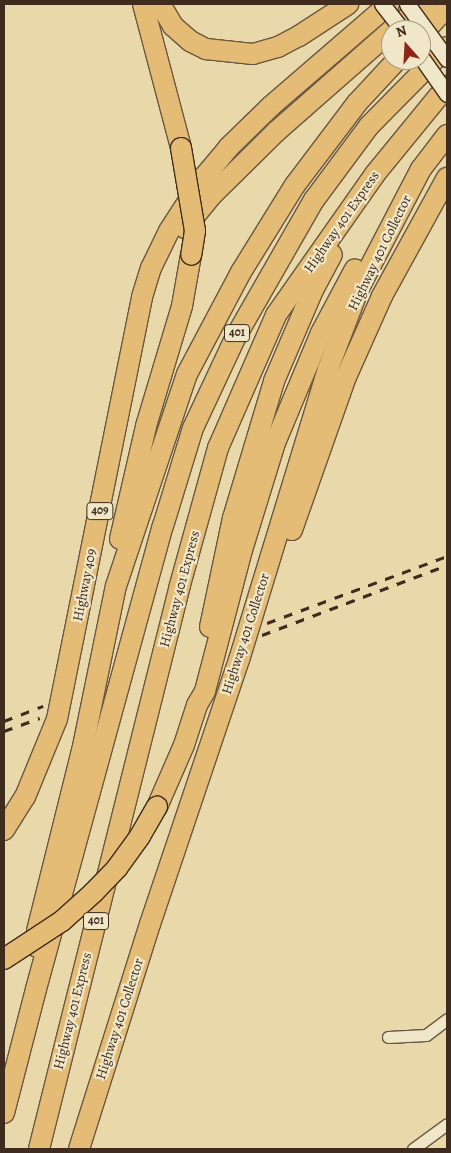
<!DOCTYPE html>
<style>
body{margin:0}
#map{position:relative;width:451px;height:1153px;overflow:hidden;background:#e8d8aa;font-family:Alegreya,serif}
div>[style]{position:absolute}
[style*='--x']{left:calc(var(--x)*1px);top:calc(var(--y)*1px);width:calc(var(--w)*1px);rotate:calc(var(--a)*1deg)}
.roads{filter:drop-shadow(1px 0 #6a5741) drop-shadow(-1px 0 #6a5741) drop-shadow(0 1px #6a5741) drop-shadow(0 -1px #6a5741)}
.street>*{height:11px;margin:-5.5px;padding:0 5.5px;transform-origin:5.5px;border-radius:5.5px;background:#f0e6c8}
.highway>*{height:20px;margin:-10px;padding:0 10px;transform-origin:10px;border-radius:10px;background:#e4bc75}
.rail>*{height:3px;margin-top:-1.5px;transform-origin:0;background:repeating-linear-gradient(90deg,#402c1e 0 9px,transparent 0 18px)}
.bridges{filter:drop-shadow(1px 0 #402c1e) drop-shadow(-1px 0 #402c1e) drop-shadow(0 1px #402c1e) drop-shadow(0 -1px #402c1e)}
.secondary-bridge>*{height:15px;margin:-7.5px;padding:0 7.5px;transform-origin:7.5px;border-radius:7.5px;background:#f0e6c8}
.highway-bridge>*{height:20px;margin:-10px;padding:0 10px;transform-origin:10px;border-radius:10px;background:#e4bc75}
span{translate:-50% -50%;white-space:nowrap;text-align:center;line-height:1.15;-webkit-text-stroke:4.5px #f0e6c8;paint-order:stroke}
.shield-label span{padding:1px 4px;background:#f0e6c8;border:1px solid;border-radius:4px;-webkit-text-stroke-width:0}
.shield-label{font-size:12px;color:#402c1e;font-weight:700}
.street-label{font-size:14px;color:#402c1e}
.frame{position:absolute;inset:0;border:5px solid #402c1e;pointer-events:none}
.north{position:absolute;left:381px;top:20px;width:50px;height:50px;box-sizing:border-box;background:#f0e6c8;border:1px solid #aa9c84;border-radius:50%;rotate:341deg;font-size:14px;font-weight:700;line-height:20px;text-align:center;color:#402c1e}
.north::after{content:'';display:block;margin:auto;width:18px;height:22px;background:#8f2418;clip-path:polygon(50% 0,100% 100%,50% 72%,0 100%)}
</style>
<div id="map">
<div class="roads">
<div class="street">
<i style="--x:388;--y:1037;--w:38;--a:-3"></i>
<i style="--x:426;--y:1035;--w:26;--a:-37"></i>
<i style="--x:413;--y:1149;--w:42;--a:-36.3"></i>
</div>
<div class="highway">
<i style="--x:143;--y:4;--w:149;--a:75.2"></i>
<i style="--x:160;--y:4;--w:26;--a:59"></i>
<i style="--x:173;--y:26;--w:23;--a:41"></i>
<i style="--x:190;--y:41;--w:18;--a:27"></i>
<i style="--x:206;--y:49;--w:47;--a:6.1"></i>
<i style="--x:253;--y:54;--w:26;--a:-16"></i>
<i style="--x:278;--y:47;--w:24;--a:-28"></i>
<i style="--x:299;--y:36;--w:59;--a:-33.1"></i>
<i style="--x:392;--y:30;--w:42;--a:-38.2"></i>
<i style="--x:421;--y:35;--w:38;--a:-47"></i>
<i style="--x:185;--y:228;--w:41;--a:-50.9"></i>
<i style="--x:211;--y:196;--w:93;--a:-44.6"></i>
<i style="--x:277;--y:131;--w:152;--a:-41.3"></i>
<i style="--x:292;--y:530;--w:162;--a:-70.6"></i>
<i style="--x:346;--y:377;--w:89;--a:-66"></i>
<i style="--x:382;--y:296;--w:135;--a:-61.2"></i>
<i style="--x:120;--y:539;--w:116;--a:-77"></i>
<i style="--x:146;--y:426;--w:125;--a:-73.3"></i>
<i style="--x:182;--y:306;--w:52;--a:-80"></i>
<i style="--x:210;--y:627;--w:111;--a:-78.1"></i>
<i style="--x:233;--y:518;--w:143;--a:-73.3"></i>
<i style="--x:274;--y:381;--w:99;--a:-66.8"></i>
<i style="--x:313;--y:290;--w:40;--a:-62"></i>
<i style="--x:157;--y:807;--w:68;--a:-66.5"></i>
<i style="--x:184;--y:745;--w:42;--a:-72"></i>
<i style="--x:197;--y:705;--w:16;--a:-60"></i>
<i style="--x:205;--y:691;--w:146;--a:-75.3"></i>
<i style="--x:242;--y:550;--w:112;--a:-72.9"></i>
<i style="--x:275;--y:443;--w:119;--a:-67.3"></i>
<i style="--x:321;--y:333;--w:72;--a:-62"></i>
<i style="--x:4;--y:830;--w:39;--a:-58"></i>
<i style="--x:25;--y:797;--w:84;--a:-67.7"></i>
<i style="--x:57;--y:719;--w:430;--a:-78.6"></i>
<i style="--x:142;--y:297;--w:30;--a:-73"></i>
<i style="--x:151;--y:268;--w:41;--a:-64.1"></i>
<i style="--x:169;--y:231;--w:64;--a:-57.1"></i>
<i style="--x:204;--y:177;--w:38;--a:-50"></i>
<i style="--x:228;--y:148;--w:60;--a:-44.3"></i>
<i style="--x:271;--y:106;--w:156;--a:-40.8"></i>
<i style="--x:37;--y:947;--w:16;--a:-90"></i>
<i style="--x:37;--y:931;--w:186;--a:-76"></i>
<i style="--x:82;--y:751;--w:168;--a:-78.4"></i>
<i style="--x:116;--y:586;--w:224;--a:-71.5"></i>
<i style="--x:187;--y:374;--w:115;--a:-62.1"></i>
<i style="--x:241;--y:272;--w:102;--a:-58.2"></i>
<i style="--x:295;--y:185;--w:103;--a:-52.9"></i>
<i style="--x:357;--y:103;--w:59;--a:-47.1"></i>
<i style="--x:4;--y:1113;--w:128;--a:-75.5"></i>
<i style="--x:36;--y:989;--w:480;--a:-74.7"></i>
<i style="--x:163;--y:526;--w:102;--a:-73"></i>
<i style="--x:193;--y:428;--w:102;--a:-64.9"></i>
<i style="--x:236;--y:336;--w:157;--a:-60.2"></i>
<i style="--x:314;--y:200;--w:92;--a:-53.4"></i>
<i style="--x:369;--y:126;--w:111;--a:-45.4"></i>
<i style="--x:39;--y:1149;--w:581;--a:-75.96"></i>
<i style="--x:180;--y:585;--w:142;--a:-74.5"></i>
<i style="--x:218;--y:448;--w:145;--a:-66.4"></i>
<i style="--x:276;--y:315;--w:172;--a:-54.9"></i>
<i style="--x:375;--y:174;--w:114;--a:-50.7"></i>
<i style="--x:79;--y:1149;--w:236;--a:-72.5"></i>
<i style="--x:150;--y:924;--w:279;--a:-71.4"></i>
<i style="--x:239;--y:660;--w:304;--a:-73"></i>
<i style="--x:328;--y:369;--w:87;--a:-69.1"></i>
<i style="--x:359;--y:288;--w:134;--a:-62.5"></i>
<i style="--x:421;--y:169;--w:43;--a:-52.6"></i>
</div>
</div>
<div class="rail">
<i style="--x:267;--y:623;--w:192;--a:-20.4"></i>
<i style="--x:262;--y:635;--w:198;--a:-20.7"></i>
<i style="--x:4;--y:721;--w:42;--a:-21"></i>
<i style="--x:4;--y:731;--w:38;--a:-20"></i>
</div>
<div class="bridges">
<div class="secondary-bridge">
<i style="--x:382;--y:4;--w:33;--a:52"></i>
<i style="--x:407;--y:4;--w:68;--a:54"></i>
<i style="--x:421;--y:57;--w:45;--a:54.9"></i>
</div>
<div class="highway-bridge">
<i style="--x:181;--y:148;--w:84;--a:80.4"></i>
<i style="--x:195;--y:231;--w:24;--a:99"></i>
<i style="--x:4;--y:959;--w:69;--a:-33.2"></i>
<i style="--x:62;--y:921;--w:42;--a:-42.1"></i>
<i style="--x:93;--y:893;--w:35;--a:-46"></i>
<i style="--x:117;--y:868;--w:39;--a:-54"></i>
<i style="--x:140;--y:836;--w:34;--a:-60"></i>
</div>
</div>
<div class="shield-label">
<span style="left:237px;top:333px">401</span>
<span style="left:100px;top:511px">409</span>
<span style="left:96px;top:921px">401</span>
</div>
<div class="street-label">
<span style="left:342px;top:222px;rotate:-55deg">Highway 401 Express</span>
<span style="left:380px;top:253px;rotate:-64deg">Highway 401 Collector</span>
<span style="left:85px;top:585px;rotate:-79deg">Highway 409</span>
<span style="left:180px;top:589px;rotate:-75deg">Highway 401 Express</span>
<span style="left:246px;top:634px;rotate:-72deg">Highway 401 Collector</span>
<span style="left:73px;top:1011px;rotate:-76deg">Highway 401 Express</span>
<span style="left:120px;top:1019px;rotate:-72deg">Highway 401 Collector</span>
</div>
<div class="frame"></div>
<div class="north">N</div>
</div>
